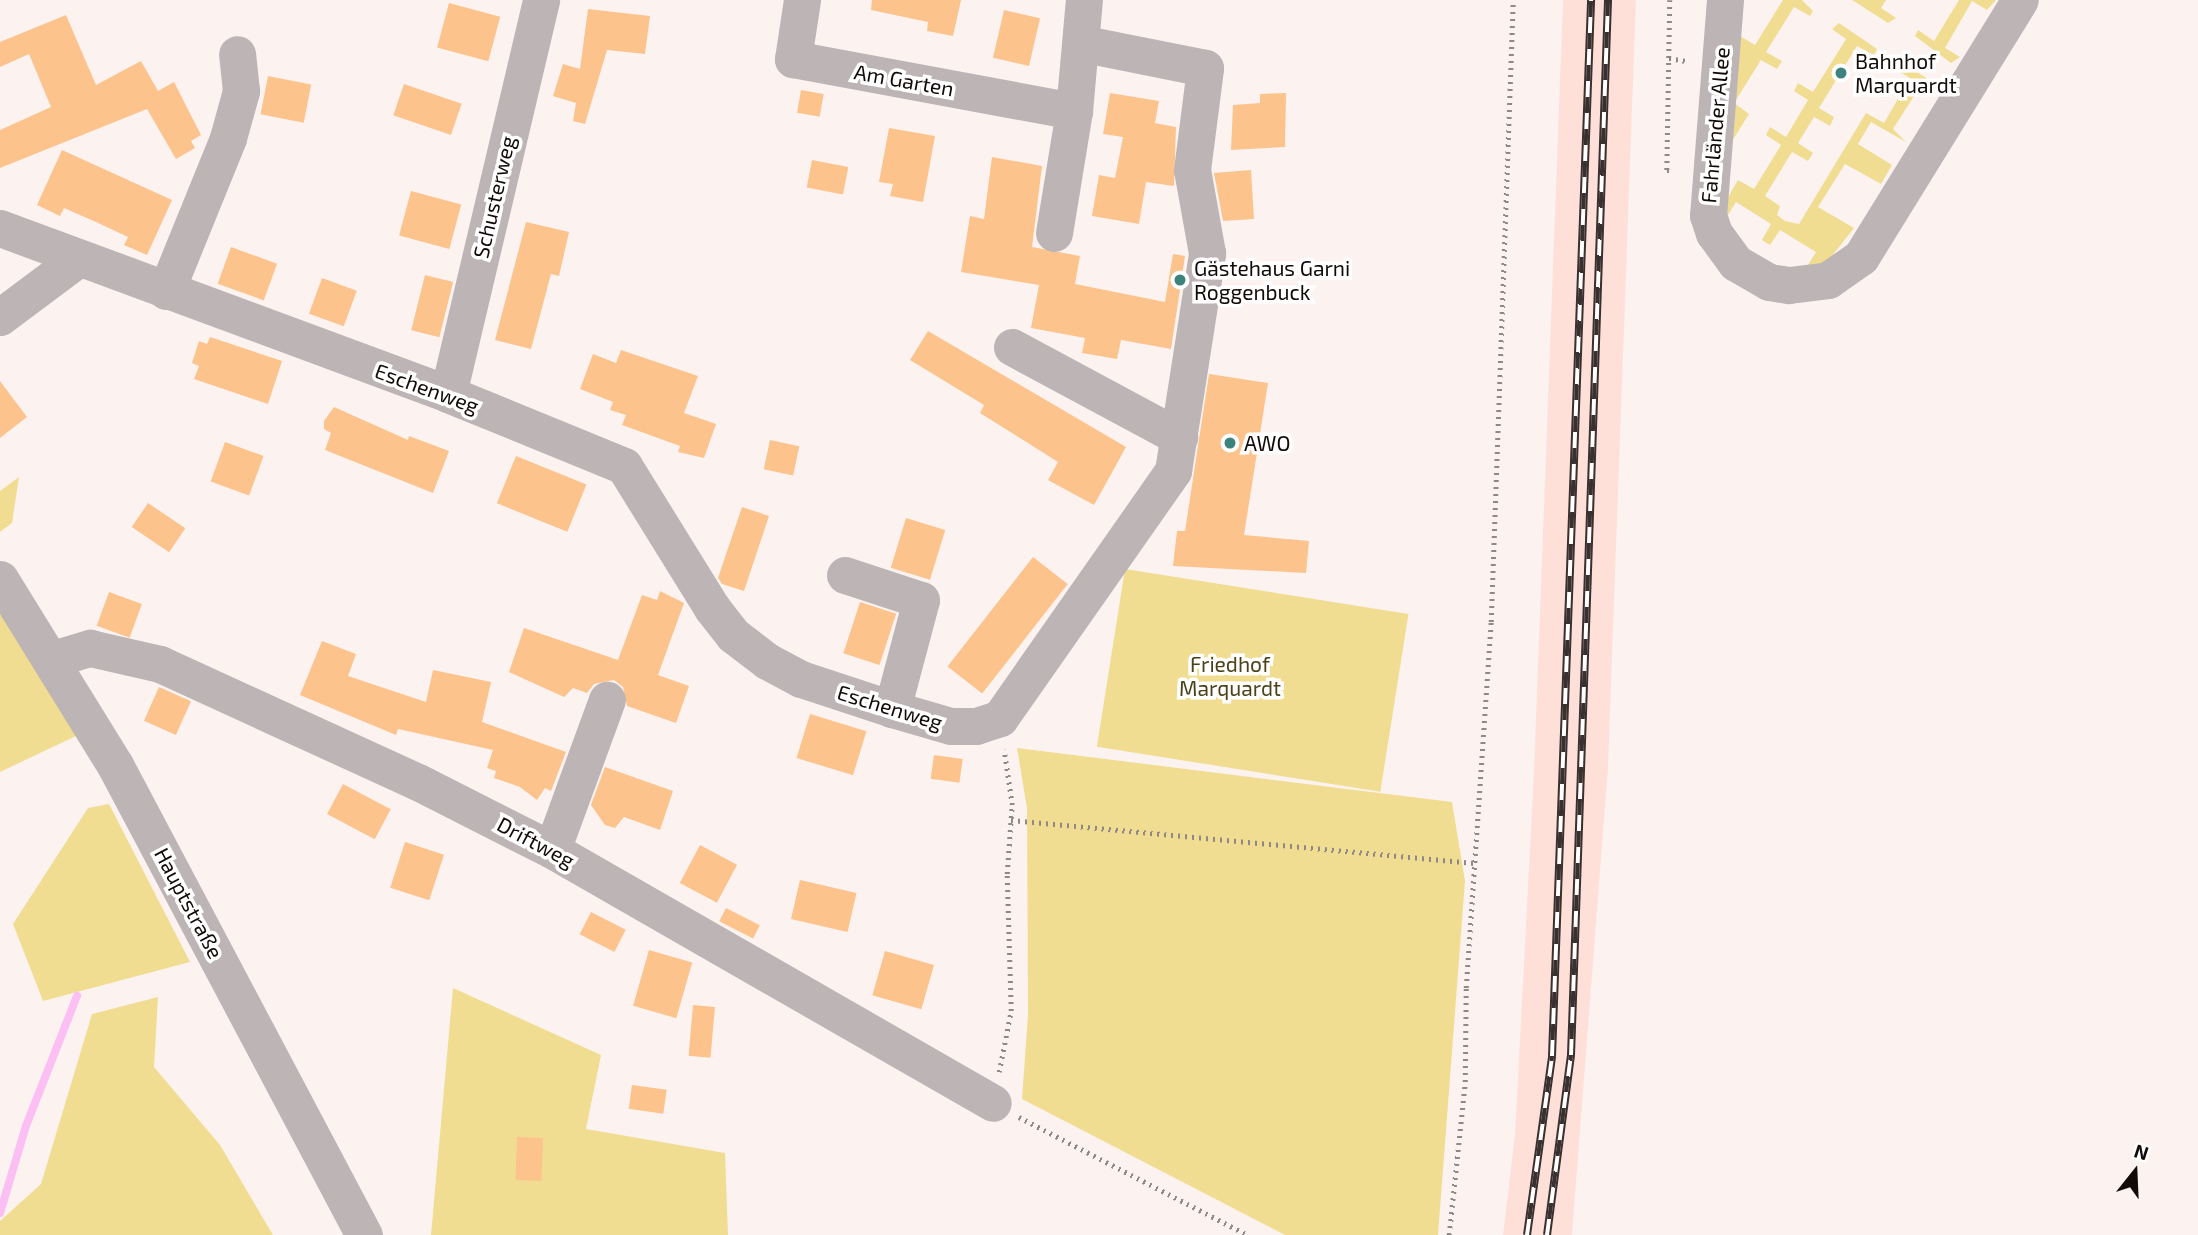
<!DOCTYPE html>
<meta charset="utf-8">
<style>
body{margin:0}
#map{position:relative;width:2198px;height:1235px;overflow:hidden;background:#fcf3f1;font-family:"Exo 2",sans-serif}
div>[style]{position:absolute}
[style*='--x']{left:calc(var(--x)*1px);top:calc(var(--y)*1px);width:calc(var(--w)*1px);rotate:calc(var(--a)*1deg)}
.built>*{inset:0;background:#ffe0d9}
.green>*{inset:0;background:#f1dd91;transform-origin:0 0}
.stream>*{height:8px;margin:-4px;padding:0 4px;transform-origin:4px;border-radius:4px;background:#fbbff3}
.building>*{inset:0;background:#fcc38d;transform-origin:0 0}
.path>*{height:4.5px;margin-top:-2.25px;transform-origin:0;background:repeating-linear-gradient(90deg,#908886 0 2px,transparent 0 7px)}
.minor>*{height:37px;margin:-18.5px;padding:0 18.5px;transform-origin:18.5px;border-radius:18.5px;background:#bdb4b6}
.rail>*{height:8px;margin-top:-4px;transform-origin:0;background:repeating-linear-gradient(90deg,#fff 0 16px,#383130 0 32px);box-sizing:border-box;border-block:2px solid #383130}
.dots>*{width:19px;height:19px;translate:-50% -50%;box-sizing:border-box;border:4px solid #fff;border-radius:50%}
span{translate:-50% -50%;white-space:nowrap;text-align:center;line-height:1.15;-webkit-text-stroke:7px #fff;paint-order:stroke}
.poi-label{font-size:21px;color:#110a09}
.left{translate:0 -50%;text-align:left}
.street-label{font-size:21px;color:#110a09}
.park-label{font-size:21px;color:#4c4119}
.north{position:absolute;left:2100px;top:1137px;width:70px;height:70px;-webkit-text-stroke:5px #fff;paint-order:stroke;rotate:18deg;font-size:19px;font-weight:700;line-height:28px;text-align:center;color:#110a09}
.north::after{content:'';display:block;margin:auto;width:24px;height:32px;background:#110a09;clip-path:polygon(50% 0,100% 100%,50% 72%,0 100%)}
</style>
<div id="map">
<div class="built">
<i style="clip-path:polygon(1563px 0,1636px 0,1608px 768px,1572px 1235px,1503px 1235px,1515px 1134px,1534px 771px)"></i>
</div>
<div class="green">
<i style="clip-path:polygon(1783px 0,1802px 0,1813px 11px,1810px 16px,1794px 7px,1766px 52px,1782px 61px,1777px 69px,1761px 60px,1734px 103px,1749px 114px,1729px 146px,1740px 36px,1755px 45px)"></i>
<i style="clip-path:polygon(1852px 0,1886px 0,1881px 8px,1896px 18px,1888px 23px)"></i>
<i style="clip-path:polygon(1959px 0,1996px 0,1987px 10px,1972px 1px,1945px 48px,1960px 57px,1951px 63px,1915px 36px,1918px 30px,1934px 41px)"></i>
<i style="clip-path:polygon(1839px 23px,1877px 49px,1874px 55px,1857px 46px,1819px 108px,1834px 117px,1830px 126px,1814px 117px,1798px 143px,1813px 153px,1808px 161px,1792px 152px,1765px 196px,1780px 206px,1777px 215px,1785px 221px,1799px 224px,1866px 113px,1884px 123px,1910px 78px,1895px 69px,1898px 64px,1903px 63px,1940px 87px,1937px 94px,1921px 85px,1893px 129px,1906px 142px,1871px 122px,1858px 144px,1892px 165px,1881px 184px,1845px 164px,1818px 207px,1854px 228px,1824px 266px,1806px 268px,1816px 252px,1780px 230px,1770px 245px,1762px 240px,1771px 224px,1736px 202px,1726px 218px,1717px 216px,1738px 180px,1754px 189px,1781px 145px,1766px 135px,1770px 127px,1786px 137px,1808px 100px,1794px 91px,1798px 83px,1813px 92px,1846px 39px,1832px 29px)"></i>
<i style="clip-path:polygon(19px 477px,12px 523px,0 532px,0 491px)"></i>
<i style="left:1125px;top:569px;width:287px;height:180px;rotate:9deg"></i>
<i style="clip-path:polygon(0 610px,78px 735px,0 772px)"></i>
<i style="clip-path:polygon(1017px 748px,1452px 802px,1465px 881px,1438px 1235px,1285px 1235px,1022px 1099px,1028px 1014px,1027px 808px)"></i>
<i style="clip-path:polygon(109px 804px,190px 962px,43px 1001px,13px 924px,88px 808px)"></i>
<i style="clip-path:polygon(453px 988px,601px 1055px,586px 1129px,725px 1153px,728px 1235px,431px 1235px)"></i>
<i style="clip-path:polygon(158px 997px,154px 1067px,220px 1145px,273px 1235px,0 1235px,0 1221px,41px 1184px,92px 1014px)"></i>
</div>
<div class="stream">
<i style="--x:0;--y:1213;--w:91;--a:-73.4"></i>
<i style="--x:26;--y:1126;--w:140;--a:-68.6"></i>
</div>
<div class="building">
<i style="clip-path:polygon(872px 0,961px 0,953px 36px,927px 31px,928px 22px,871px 10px)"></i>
<i style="left:449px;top:3px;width:53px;height:46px;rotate:15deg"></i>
<i style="clip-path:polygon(588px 9px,650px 16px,645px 54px,607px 50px,585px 124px,573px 121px,576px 103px,553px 96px,563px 64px,580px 69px)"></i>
<i style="left:1004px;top:10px;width:37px;height:49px;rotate:13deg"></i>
<i style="clip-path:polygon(66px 15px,96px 85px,141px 61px,158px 91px,174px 82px,201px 135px,191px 141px,195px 148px,176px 159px,147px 109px,0 168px,0 130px,51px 107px,29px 54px,0 67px,0 42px)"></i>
<i style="left:268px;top:76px;width:44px;height:39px;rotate:11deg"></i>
<i style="left:404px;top:84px;width:61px;height:33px;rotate:19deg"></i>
<i style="left:801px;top:90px;width:23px;height:23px;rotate:10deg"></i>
<i style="clip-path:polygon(1110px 93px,1159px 101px,1155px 123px,1176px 127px,1174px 186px,1146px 182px,1139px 224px,1092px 216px,1099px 175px,1115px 178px,1123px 137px,1103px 134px)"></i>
<i style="clip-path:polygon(1286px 93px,1285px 147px,1231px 150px,1233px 105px,1260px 103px,1260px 94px)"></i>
<i style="clip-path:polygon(889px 128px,935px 136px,923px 202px,890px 196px,893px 184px,879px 182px)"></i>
<i style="clip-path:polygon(62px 150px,172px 200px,147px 255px,124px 245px,128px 237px,96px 222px,64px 208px,60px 216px,37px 205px)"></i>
<i style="clip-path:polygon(992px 157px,1042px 166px,1032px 247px,1080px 256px,1075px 284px,1165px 302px,1173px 254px,1185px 256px,1171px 349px,1121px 340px,1117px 359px,1082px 353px,1085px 338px,1031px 328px,1039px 285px,961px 272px,970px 216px,984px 219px)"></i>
<i style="left:812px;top:160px;width:37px;height:28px;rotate:11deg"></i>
<i style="clip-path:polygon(1251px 170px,1254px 219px,1223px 221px,1214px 173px)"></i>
<i style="left:411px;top:191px;width:52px;height:46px;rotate:15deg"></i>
<i style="clip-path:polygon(526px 222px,569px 232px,559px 276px,551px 274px,531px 349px,495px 340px)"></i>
<i style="left:231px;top:247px;width:49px;height:39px;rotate:20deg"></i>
<i style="left:425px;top:275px;width:29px;height:57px;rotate:14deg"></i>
<i style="left:322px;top:278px;width:37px;height:38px;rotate:20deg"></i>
<i style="clip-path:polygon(928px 331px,1126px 447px,1094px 505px,1048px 480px,1058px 462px,980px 413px,984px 405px,910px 360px)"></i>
<i style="clip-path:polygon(210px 337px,282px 361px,268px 404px,194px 379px,199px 366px,192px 363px,199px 341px,207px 344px)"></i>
<i style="clip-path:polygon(621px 350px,698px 376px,684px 413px,716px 424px,704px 458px,678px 452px,680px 446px,622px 425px,626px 415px,610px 410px,613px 402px,580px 389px,593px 354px,616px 363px)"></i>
<i style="clip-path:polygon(1209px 374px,1268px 383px,1244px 535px,1309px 541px,1306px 573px,1173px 566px,1177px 531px,1185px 531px)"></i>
<i style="clip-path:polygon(0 381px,27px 417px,0 438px)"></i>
<i style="clip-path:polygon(334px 407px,408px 440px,409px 436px,449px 451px,433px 493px,325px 450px,331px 433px,324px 429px,324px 421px)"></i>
<i style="left:770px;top:440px;width:30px;height:30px;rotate:12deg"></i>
<i style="left:225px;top:442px;width:41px;height:42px;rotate:20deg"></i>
<i style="left:516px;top:456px;width:76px;height:51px;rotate:22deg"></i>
<i style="left:148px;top:503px;width:45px;height:29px;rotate:34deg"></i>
<i style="clip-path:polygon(742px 507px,769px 516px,744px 591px,722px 584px,718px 578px)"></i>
<i style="left:906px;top:518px;width:41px;height:52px;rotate:17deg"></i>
<i style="left:1033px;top:557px;width:44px;height:139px;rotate:38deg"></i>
<i style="clip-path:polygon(660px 591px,684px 603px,658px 675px,689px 686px,676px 723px,627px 706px,623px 687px,614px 680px,594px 684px,587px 693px,573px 688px,564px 697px,509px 672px,524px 628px,618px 660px,642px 595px,657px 600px)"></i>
<i style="left:109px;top:592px;width:35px;height:36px;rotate:20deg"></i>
<i style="left:860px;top:602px;width:38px;height:54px;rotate:18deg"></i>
<i style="clip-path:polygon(322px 641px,356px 654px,348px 676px,426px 702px,433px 670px,491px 682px,482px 722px,566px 752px,551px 791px,545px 788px,537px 800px,520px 787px,494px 778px,496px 771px,487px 768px,493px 750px,398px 729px,396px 735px,300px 695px)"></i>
<i style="left:159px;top:687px;width:35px;height:37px;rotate:24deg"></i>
<i style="left:810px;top:714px;width:59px;height:46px;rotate:17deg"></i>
<i style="left:934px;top:755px;width:29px;height:24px;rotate:8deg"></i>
<i style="clip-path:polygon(605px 767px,673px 791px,660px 830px,624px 817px,615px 828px,605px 825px,591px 805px)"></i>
<i style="left:343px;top:784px;width:54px;height:34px;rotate:28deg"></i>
<i style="left:405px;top:842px;width:41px;height:48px;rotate:18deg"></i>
<i style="left:700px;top:845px;width:42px;height:43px;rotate:28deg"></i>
<i style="left:800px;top:880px;width:58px;height:40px;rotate:13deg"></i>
<i style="left:726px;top:908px;width:38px;height:15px;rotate:27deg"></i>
<i style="left:591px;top:912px;width:39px;height:25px;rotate:27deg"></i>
<i style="left:649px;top:950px;width:45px;height:58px;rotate:16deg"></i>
<i style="left:885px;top:951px;width:51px;height:46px;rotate:16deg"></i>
<i style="left:693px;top:1005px;width:22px;height:51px;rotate:5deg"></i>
<i style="left:632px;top:1085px;width:35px;height:24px;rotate:8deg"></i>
<i style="left:517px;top:1137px;width:26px;height:43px;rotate:2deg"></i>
</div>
<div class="path">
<i style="--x:1670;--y:0;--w:171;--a:91"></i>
<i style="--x:1667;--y:171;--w:7;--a:0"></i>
<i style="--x:1669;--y:58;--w:17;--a:10"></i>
<i style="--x:1011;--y:820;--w:465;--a:5.3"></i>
<i style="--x:999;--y:1072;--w:62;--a:-78.9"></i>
<i style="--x:1011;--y:1011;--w:137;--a:-91.7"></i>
<i style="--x:1007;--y:874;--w:69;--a:-85.9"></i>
<i style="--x:1012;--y:805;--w:56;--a:-98.3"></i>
<i style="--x:1019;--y:1117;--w:258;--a:27.3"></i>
<i style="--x:1449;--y:1235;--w:154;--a:-84"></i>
<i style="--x:1465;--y:1082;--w:94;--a:-89.4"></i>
<i style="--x:1466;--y:988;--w:367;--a:-86.1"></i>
<i style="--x:1491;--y:622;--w:622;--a:-87.97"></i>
</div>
<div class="minor">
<i style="--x:802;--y:0;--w:60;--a:98.7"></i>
<i style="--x:793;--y:59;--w:286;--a:10.5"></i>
<i style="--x:1725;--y:0;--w:216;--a:94.5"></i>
<i style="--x:1708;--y:215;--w:19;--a:72"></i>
<i style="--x:1714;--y:233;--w:37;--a:54"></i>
<i style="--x:1736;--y:263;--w:38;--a:30"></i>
<i style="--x:1769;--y:282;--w:20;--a:9"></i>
<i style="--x:1789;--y:285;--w:39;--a:-7"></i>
<i style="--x:1828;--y:280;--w:40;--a:-34.9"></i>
<i style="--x:1861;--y:257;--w:302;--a:-58.3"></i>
<i style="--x:0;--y:228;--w:478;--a:20.3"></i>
<i style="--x:448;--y:394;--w:190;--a:22.2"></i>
<i style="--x:624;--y:466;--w:167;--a:58.2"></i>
<i style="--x:712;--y:608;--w:34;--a:52"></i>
<i style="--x:733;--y:635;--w:43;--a:37.4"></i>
<i style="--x:767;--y:661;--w:38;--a:28"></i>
<i style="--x:801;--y:679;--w:96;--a:18.2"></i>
<i style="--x:892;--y:709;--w:61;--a:16.1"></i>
<i style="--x:951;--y:726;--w:25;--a:0"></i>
<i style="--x:976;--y:726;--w:25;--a:-18"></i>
<i style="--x:1000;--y:718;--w:302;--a:-55"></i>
<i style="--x:1173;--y:471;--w:221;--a:-81.1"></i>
<i style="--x:1207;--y:253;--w:84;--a:-100.2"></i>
<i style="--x:1192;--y:170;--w:103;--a:-82.7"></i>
<i style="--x:1205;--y:68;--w:127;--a:-168.7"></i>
<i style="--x:1054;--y:233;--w:124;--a:-80.7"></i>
<i style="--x:1074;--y:111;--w:111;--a:-84.9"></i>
<i style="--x:166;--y:291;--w:165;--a:-67.9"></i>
<i style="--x:228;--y:138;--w:49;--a:-74.5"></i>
<i style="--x:241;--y:91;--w:37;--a:-96"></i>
<i style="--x:0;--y:317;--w:99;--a:-36.8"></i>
<i style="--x:1012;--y:347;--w:190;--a:28.3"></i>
<i style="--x:448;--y:394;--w:405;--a:-76.7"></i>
<i style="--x:845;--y:575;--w:80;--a:18.2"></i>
<i style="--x:921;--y:600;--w:113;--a:104.9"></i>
<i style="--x:0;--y:579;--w:219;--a:58.3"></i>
<i style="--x:115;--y:765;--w:532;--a:62.09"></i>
<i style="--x:53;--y:659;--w:39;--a:-17"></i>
<i style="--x:90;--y:648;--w:72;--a:12.9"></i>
<i style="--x:160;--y:664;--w:284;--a:24.6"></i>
<i style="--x:418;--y:782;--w:150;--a:26.9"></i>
<i style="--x:552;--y:850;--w:508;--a:29.84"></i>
<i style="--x:552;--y:850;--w:160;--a:-69.9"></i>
</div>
<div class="rail">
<i style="--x:1527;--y:1235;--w:181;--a:-82"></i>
<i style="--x:1552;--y:1056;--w:1057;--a:-87.88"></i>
<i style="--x:1547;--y:1235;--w:182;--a:-82.4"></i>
<i style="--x:1571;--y:1055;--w:1056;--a:-87.99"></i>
</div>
<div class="dots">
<i style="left:1841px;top:73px;background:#3c837d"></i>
<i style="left:1180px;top:280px;background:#3c837d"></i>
<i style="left:1230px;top:443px;background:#3c837d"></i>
</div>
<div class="poi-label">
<span class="left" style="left:1855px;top:73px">Bahnhof<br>Marquardt</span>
<span class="left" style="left:1194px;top:280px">Gästehaus Garni<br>Roggenbuck</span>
<span class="left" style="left:1244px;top:443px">AWO</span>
</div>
<div class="street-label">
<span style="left:904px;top:80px;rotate:10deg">Am Garten</span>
<span style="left:1715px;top:125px;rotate:-85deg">Fahrländer Allee</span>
<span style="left:494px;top:197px;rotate:-77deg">Schusterweg</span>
<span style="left:427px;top:388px;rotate:20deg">Eschenweg</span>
<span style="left:890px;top:707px;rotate:17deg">Eschenweg</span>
<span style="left:536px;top:842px;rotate:28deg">Driftweg</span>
<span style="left:189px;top:903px;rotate:62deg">Hauptstraße</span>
</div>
<div class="park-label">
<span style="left:1230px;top:676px">Friedhof<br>Marquardt</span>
</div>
<div class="north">N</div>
</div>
